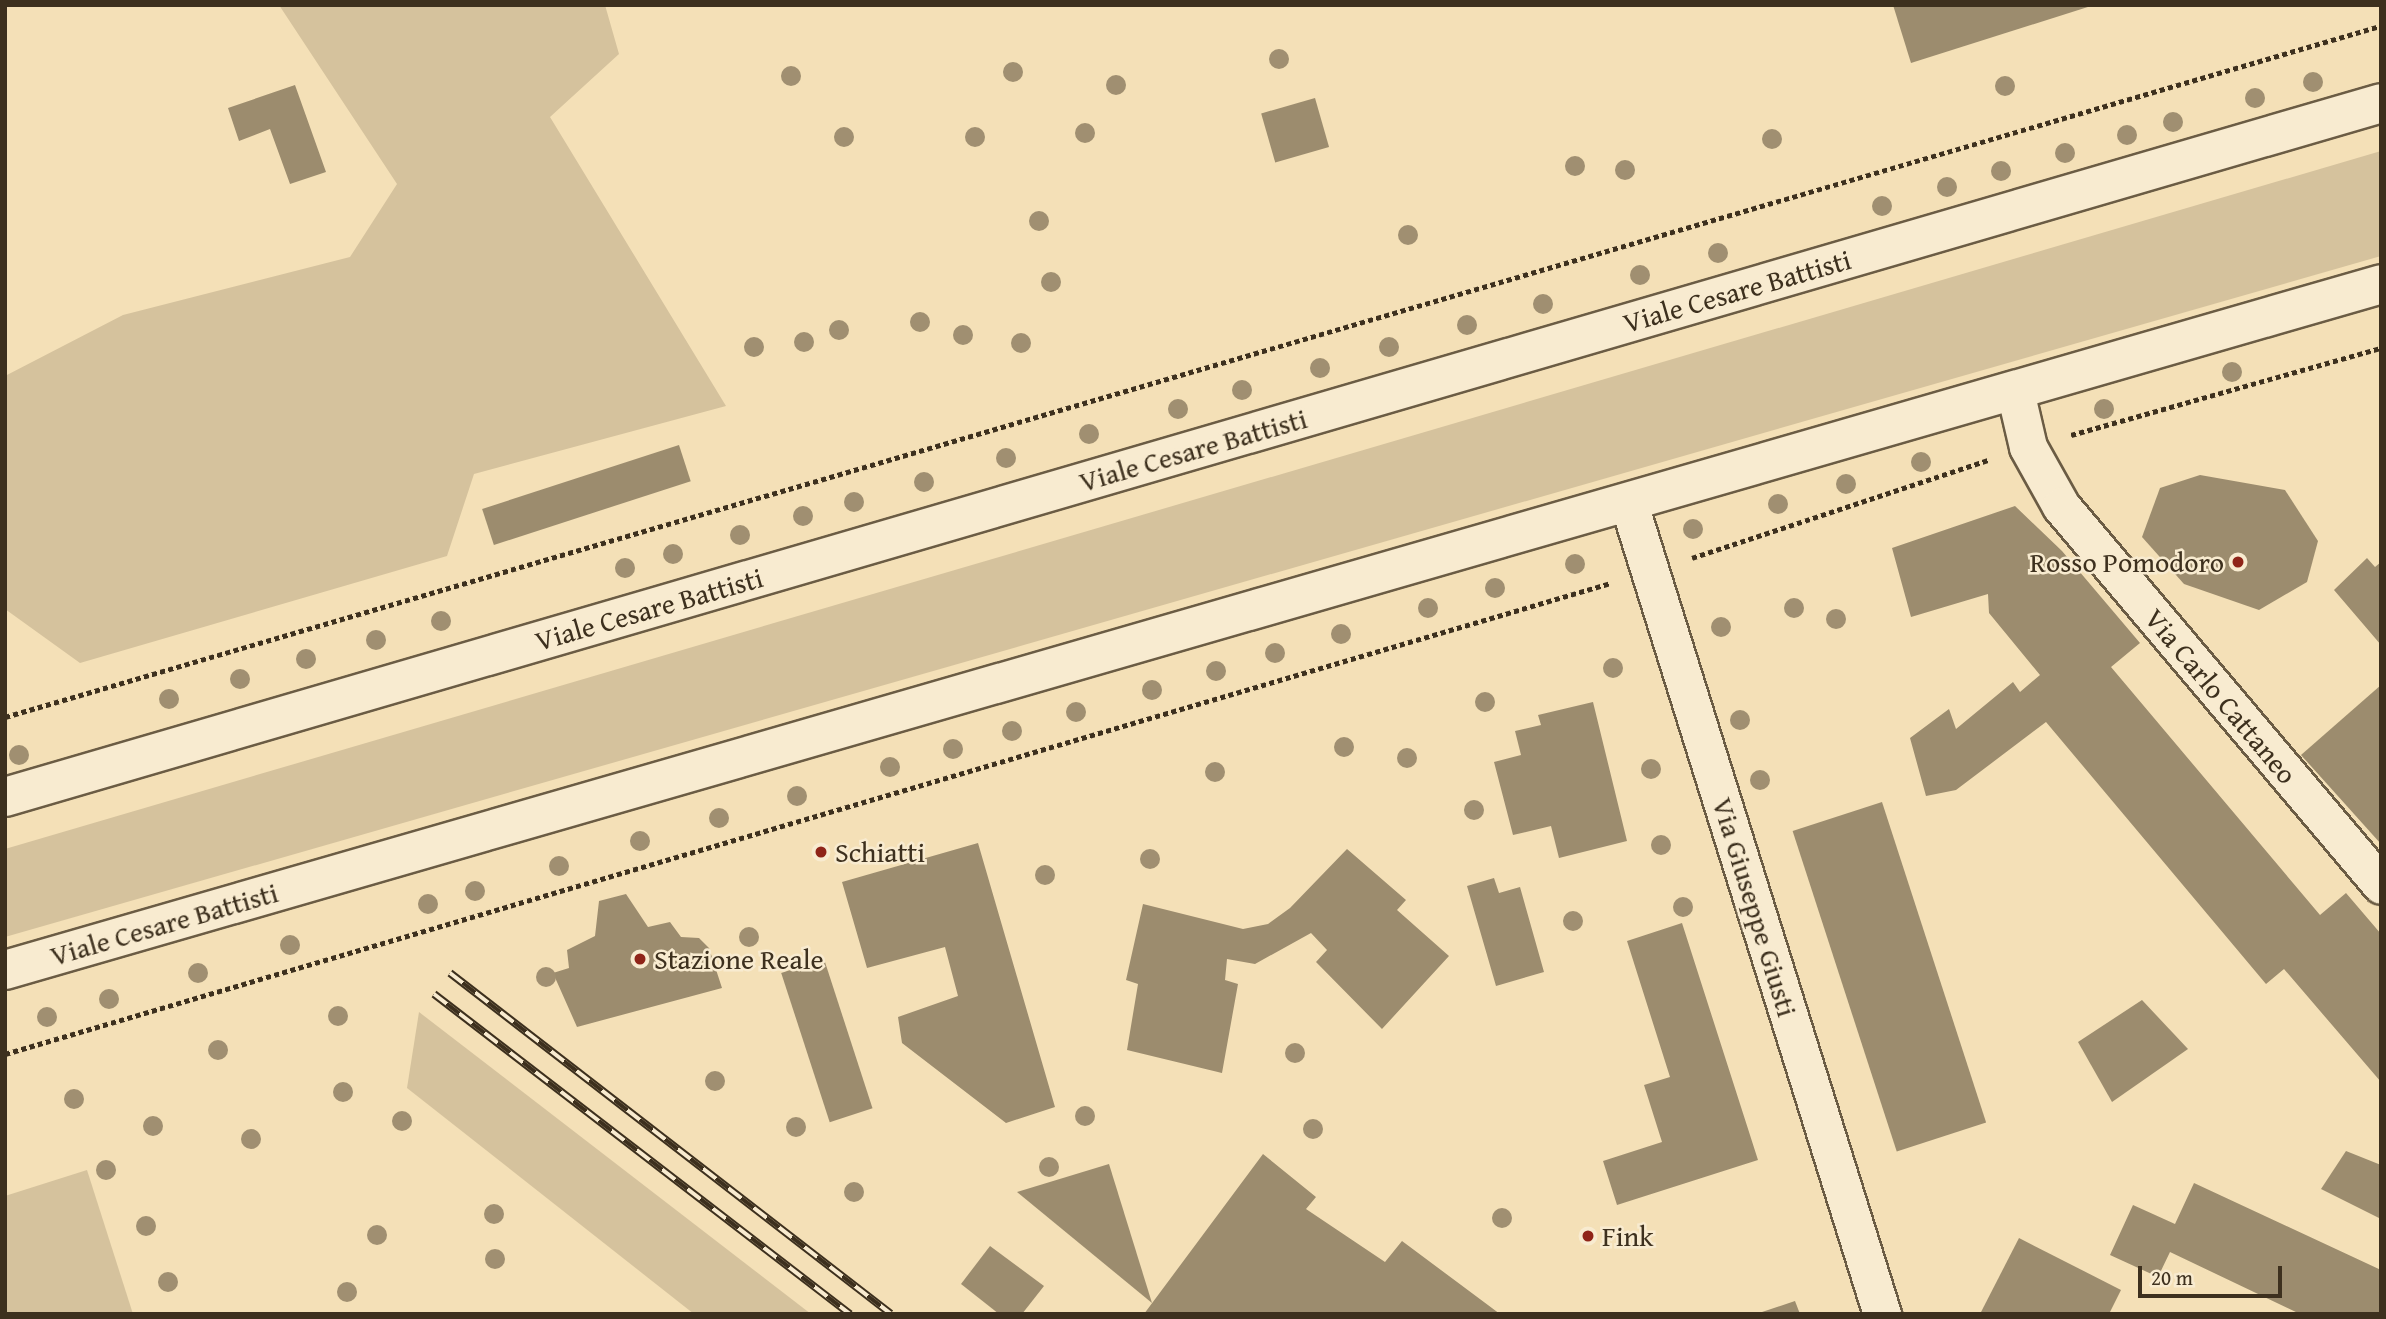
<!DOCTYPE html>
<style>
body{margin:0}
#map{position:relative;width:2386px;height:1319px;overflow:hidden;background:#f4e0b7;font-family:"Gentium Book Plus",serif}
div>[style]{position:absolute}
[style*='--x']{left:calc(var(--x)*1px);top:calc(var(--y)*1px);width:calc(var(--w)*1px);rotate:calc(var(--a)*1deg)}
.green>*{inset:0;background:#d5c29d}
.building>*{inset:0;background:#9c8c6e;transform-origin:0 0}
.path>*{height:4.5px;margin-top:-2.25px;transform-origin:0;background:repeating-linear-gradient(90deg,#3d301e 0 5px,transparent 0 8.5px)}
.roads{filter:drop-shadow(2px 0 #6b5c44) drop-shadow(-2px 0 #6b5c44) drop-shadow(0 2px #6b5c44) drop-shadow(0 -2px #6b5c44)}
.street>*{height:37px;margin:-18.5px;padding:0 18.5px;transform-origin:18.5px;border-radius:18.5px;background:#f8ebd0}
.secondary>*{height:38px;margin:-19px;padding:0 19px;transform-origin:19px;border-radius:19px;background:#f8ebd0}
.rail>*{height:8px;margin-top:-4px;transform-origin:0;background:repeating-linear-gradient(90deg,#f8ebd0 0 16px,#3d301e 0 32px);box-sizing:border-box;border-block:2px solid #3d301e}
.trees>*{width:20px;height:20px;margin:-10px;border-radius:50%;background:#a08f71}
.dots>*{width:19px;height:19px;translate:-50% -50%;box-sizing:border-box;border:4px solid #f8ebd0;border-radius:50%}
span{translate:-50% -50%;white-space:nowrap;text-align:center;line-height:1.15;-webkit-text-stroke:5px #f8ebd0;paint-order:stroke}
.street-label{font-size:28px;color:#3d301e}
.poi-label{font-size:28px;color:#3d301e}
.right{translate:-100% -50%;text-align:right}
.left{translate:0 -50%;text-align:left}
.frame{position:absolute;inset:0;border:7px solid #3d301e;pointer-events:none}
.scale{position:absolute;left:2138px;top:1266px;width:144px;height:32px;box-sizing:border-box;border:4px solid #3d301e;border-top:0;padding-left:9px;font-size:21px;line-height:24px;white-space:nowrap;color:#3d301e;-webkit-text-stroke:5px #f8ebd0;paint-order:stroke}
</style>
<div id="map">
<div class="green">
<i style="clip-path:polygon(279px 5px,605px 5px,619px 54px,550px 117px,726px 406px,474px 474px,447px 556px,80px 663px,5px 609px,5px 376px,123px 315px,350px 257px,397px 184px)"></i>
<i style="clip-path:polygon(2381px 151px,2381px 256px,5px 937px,5px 849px)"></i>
<i style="clip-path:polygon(419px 1012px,811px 1314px,694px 1314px,407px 1088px)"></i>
<i style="clip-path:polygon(87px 1170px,133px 1314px,5px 1314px,5px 1196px)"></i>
</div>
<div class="building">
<i style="clip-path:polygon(1893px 5px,2091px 5px,2091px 6px,1911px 63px)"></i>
<i style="clip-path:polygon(295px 85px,326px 172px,290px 184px,270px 129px,239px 141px,228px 108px)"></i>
<i style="left:1315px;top:98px;width:51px;height:56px;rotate:74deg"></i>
<i style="left:679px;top:445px;width:38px;height:207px;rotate:72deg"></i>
<i style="clip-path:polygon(2200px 475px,2285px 490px,2318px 541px,2307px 582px,2259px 610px,2184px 584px,2142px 537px,2160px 488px)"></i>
<i style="clip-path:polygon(2015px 506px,2062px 551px,2140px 643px,2111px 667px,2320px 915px,2346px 893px,2381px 934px,2381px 1082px,2284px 969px,2266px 984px,2046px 722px,1956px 790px,1926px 796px,1910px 738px,1949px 709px,1956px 729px,2013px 682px,2020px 692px,2040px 675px,1989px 613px,1988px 594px,1911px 617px,1892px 548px)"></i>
<i style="clip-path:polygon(2367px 558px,2375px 567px,2381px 562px,2381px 645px,2334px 590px)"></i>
<i style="clip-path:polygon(2381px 685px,2381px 844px,2301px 755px)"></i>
<i style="clip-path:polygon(1593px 702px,1627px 841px,1559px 858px,1551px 826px,1513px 835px,1494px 762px,1521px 755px,1515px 731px,1541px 725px,1538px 715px)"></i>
<i style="left:1882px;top:802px;width:337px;height:94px;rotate:72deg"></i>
<i style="clip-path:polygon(978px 843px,1055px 1107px,1006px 1123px,902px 1043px,898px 1017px,958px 996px,945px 947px,867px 968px,842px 882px)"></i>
<i style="clip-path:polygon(1347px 849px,1406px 900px,1397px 910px,1449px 956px,1382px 1029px,1316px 962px,1327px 950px,1311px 933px,1255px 964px,1227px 959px,1225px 980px,1238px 984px,1222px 1073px,1127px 1050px,1138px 984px,1126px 980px,1143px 904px,1243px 929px,1268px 924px,1290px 908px)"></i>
<i style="clip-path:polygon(1494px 878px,1499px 893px,1520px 887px,1544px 972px,1496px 986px,1467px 886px)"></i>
<i style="clip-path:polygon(626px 894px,648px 927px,670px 922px,681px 937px,699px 938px,709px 948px,722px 988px,577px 1027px,553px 973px,569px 968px,567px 950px,595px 936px,599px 901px)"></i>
<i style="clip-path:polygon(1682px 923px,1758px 1160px,1617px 1205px,1603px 1161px,1662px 1142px,1644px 1085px,1670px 1077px,1627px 941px)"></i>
<i style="left:824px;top:959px;width:157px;height:45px;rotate:72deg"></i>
<i style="clip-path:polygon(2142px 1000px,2188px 1049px,2112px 1102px,2078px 1042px)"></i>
<i style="clip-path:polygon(2346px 1151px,2381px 1165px,2381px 1219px,2321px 1189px)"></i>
<i style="clip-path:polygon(1263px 1154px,1316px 1197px,1306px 1209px,1385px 1262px,1402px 1241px,1500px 1314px,1144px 1314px)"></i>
<i style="clip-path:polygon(1109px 1164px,1152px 1303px,1017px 1192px)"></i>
<i style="clip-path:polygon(2194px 1183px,2381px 1270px,2381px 1314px,2300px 1314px,2170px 1252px,2158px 1277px,2110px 1255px,2133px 1205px,2175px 1224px)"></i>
<i style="clip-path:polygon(2019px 1238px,2121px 1290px,2109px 1314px,1980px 1314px)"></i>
<i style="clip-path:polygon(990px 1246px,1044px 1286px,1022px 1314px,999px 1314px,961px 1284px)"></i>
<i style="clip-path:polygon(1795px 1301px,1800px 1314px,1759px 1314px,1759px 1313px)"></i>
</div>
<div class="path">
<i style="--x:2071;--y:435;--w:322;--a:-15.7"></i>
<i style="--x:1692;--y:558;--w:313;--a:-18.3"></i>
<i style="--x:5;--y:717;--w:2474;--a:-16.22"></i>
<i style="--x:5;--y:1054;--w:1673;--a:-16.35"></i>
</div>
<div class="roads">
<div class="street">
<i style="--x:2015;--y:391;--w:57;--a:76.9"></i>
<i style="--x:2028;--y:447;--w:68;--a:60.8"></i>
<i style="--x:2061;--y:506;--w:496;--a:49.8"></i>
<i style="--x:1628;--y:501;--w:852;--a:72.65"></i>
</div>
<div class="secondary">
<i style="--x:5;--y:797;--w:2475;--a:-16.28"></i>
<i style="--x:5;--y:970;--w:2473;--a:-16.1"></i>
</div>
</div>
<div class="rail">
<i style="--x:450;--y:973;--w:557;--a:37.71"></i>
<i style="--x:434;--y:994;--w:525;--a:37.57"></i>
</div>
<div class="trees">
<i style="left:1279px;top:59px"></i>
<i style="left:1013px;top:72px"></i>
<i style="left:791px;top:76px"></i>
<i style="left:2313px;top:82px"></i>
<i style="left:1116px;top:85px"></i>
<i style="left:2005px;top:86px"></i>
<i style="left:2255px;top:98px"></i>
<i style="left:2173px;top:122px"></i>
<i style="left:1085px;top:133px"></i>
<i style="left:2127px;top:135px"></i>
<i style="left:844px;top:137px"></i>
<i style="left:975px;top:137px"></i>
<i style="left:1772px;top:139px"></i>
<i style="left:2065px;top:153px"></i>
<i style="left:1575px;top:166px"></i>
<i style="left:1625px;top:170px"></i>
<i style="left:2001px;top:171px"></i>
<i style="left:1947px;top:187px"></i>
<i style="left:1882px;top:206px"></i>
<i style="left:1039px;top:221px"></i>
<i style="left:1408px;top:235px"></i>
<i style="left:1718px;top:253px"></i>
<i style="left:1640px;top:275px"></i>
<i style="left:1051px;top:282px"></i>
<i style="left:1543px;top:304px"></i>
<i style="left:920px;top:322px"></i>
<i style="left:1467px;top:325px"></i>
<i style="left:839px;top:330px"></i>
<i style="left:963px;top:335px"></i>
<i style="left:804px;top:342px"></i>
<i style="left:1021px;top:343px"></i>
<i style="left:754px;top:347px"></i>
<i style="left:1389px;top:347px"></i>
<i style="left:1320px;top:368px"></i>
<i style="left:2232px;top:372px"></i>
<i style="left:1242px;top:390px"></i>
<i style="left:1178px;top:409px"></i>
<i style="left:2104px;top:409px"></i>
<i style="left:1089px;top:434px"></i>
<i style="left:1006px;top:458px"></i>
<i style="left:1921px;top:462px"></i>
<i style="left:924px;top:482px"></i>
<i style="left:1846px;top:484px"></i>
<i style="left:854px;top:502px"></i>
<i style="left:1778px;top:504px"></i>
<i style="left:803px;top:516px"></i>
<i style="left:1693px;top:529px"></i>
<i style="left:740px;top:535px"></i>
<i style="left:673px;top:554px"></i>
<i style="left:1575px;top:564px"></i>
<i style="left:625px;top:568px"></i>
<i style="left:1495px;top:588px"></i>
<i style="left:1428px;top:608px"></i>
<i style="left:1794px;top:608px"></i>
<i style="left:1836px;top:619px"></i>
<i style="left:441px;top:621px"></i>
<i style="left:1721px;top:627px"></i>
<i style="left:1341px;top:634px"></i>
<i style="left:376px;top:640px"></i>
<i style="left:1275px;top:653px"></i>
<i style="left:306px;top:659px"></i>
<i style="left:1613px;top:668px"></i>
<i style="left:1216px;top:671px"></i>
<i style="left:240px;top:679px"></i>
<i style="left:1152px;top:690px"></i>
<i style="left:169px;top:699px"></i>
<i style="left:1485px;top:702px"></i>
<i style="left:1076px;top:712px"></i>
<i style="left:1740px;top:720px"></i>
<i style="left:1012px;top:731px"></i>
<i style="left:1344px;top:747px"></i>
<i style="left:953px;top:749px"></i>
<i style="left:19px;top:755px"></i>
<i style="left:1407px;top:758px"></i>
<i style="left:890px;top:767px"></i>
<i style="left:1651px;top:769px"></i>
<i style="left:1215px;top:772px"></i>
<i style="left:1760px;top:780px"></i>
<i style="left:797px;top:796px"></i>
<i style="left:1474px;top:810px"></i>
<i style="left:719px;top:818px"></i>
<i style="left:640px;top:841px"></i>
<i style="left:1661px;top:845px"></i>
<i style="left:1150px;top:859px"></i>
<i style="left:559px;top:866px"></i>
<i style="left:1045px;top:875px"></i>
<i style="left:475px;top:891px"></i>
<i style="left:428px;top:904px"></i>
<i style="left:1683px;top:907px"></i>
<i style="left:1573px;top:921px"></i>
<i style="left:749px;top:937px"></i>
<i style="left:290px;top:945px"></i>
<i style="left:198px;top:973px"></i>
<i style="left:546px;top:977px"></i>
<i style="left:109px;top:999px"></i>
<i style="left:338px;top:1016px"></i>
<i style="left:47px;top:1017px"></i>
<i style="left:218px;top:1050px"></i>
<i style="left:1295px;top:1053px"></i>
<i style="left:715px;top:1081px"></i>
<i style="left:343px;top:1092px"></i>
<i style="left:74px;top:1099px"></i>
<i style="left:1085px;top:1116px"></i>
<i style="left:402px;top:1121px"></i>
<i style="left:153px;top:1126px"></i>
<i style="left:796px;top:1127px"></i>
<i style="left:1313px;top:1129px"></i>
<i style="left:251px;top:1139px"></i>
<i style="left:1049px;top:1167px"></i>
<i style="left:106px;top:1170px"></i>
<i style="left:854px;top:1192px"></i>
<i style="left:494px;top:1214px"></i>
<i style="left:1502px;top:1218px"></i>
<i style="left:146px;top:1226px"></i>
<i style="left:377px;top:1235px"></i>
<i style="left:495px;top:1259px"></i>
<i style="left:168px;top:1282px"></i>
<i style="left:347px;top:1292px"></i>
</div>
<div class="dots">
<i style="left:2238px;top:562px;background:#8f2418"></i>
<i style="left:821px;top:852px;background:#8f2418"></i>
<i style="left:640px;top:959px;background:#8f2418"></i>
<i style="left:1588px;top:1236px;background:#8f2418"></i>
</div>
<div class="street-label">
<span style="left:1737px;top:291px;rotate:-16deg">Viale Cesare Battisti</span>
<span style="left:1193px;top:450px;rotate:-16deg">Viale Cesare Battisti</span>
<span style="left:649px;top:609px;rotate:-16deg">Viale Cesare Battisti</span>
<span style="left:2221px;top:696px;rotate:50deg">Via Carlo Cattaneo</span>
<span style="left:1755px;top:907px;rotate:73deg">Via Giuseppe Giusti</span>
<span style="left:164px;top:924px;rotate:-16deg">Viale Cesare Battisti</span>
</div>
<div class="poi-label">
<span class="right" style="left:2224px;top:562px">Rosso Pomodoro</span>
<span class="left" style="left:835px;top:852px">Schiatti</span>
<span class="left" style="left:654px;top:959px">Stazione Reale</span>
<span class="left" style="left:1602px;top:1236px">Fink</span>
</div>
<div class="frame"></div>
<div class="scale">20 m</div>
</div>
